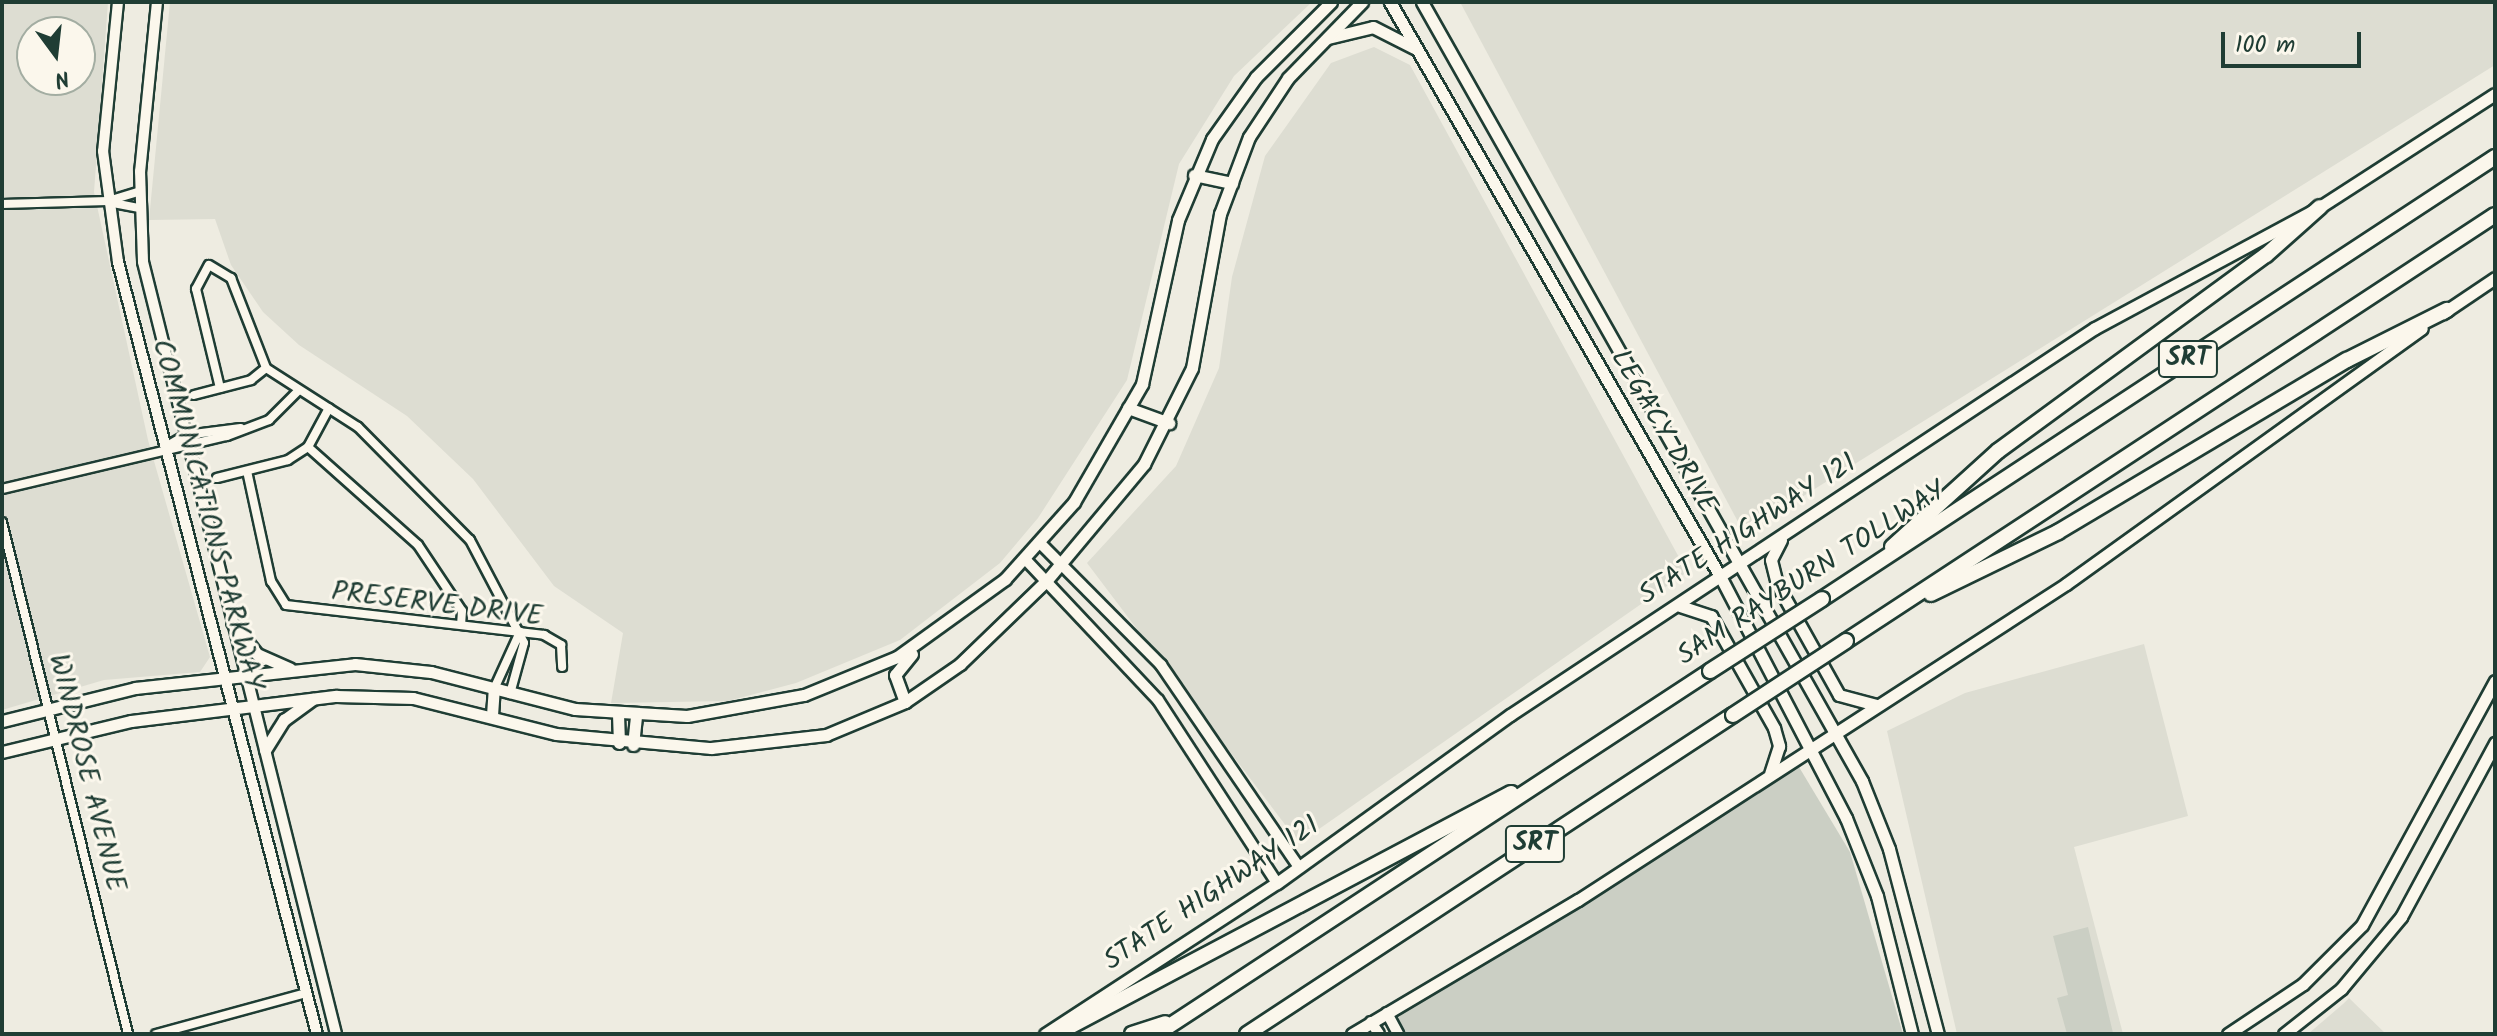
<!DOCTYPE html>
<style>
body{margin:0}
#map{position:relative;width:2497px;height:1036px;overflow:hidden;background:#eeece1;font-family:Kalam,sans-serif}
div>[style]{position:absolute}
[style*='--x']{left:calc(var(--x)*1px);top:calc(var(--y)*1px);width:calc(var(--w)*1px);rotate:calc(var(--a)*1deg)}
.built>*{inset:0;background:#ddddd2}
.green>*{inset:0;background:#cbcfc4}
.roads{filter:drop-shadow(2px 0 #1f3d34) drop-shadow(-2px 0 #1f3d34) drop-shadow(0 2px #1f3d34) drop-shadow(0 -2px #1f3d34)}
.minor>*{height:8px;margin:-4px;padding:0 4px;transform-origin:4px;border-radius:4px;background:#fbf7ec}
.tertiary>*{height:10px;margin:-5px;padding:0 5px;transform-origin:5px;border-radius:5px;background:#fbf7ec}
.secondary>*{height:11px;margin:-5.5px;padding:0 5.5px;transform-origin:5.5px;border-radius:5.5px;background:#fbf7ec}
.motorway>*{height:14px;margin:-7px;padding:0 7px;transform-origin:7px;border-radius:7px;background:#fbf7ec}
.bridges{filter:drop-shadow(2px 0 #1f3d34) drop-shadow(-2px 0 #1f3d34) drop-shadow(0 2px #1f3d34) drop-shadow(0 -2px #1f3d34)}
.motorway-bridge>*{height:14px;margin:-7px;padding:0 7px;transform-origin:7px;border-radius:7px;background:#fbf7ec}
span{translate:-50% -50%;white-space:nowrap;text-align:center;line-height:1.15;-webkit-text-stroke:6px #fbf7ec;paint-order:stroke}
.shield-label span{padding:2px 6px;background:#fbf7ec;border:2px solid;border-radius:6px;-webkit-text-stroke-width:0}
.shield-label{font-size:26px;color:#1f3d34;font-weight:700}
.street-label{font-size:28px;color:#1f3d34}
.frame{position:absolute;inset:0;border:4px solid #1f3d34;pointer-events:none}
.north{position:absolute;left:16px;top:16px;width:80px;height:80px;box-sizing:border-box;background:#fbf7ec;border:2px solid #a3ada2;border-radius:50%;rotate:165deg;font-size:22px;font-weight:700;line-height:32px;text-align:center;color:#1f3d34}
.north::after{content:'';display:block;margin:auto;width:28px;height:36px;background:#1f3d34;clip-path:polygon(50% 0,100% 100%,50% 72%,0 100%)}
.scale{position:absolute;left:2221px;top:32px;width:140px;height:36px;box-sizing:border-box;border:4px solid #1f3d34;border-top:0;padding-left:10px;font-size:24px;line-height:28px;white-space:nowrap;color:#1f3d34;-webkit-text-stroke:6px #fbf7ec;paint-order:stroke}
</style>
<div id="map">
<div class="built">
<i style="clip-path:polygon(evenodd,2px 2px,108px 2px,94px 192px,148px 440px,210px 657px,200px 672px,104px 680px,2px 710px,2px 2px,32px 32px,80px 32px,80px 80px,32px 80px,32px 32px)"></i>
<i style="clip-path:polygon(170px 2px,1312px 2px,1234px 76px,1179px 164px,1127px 380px,1038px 518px,1000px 563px,900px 640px,796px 683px,728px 701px,611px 703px,623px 633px,554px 586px,473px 479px,407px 416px,299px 345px,263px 312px,231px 265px,215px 219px,149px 220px)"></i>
<i style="clip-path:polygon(1460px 2px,2495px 2px,2495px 65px,1744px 533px)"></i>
<i style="clip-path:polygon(1374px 47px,1410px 65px,1687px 572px,1299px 843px,1087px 563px,1176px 466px,1219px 368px,1232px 277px,1265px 156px,1331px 63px)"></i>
<i style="clip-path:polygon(2144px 644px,2188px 816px,2074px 847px,2123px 1034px,1957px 1034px,1887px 731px,1965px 693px)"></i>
<i style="clip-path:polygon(2349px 998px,2386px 1034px,2308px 1034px,2343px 1004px)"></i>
</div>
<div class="green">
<i style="clip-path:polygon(1799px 767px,1850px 852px,1903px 1034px,1403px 1034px,1398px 1018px,1404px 1012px)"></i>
<i style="clip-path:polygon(2088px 927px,2113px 1033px,2067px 1034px,2057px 998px,2068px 995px,2053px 936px)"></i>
</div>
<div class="roads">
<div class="minor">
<i style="--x:108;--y:202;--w:32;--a:11"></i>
<i style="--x:2;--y:204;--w:106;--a:-1.6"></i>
<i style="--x:108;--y:201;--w:34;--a:-17"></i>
<i style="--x:220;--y:388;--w:102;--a:-103.6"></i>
<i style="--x:196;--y:289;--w:27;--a:-62"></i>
<i style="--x:209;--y:265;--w:26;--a:31"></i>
<i style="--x:231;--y:278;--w:97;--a:68.7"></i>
<i style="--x:266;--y:368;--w:109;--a:32.7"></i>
<i style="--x:358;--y:427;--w:159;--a:45.3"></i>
<i style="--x:470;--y:540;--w:116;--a:62.3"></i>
<i style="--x:524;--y:643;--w:53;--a:105.4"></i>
<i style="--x:194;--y:395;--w:59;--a:-14.7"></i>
<i style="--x:251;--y:380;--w:19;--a:-39"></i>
<i style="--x:167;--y:446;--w:22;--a:-30"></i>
<i style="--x:186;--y:435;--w:55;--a:-7.3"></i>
<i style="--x:308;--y:447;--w:147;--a:41.7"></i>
<i style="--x:418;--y:545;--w:79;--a:56.3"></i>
<i style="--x:462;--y:611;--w:13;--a:94"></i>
<i style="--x:247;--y:471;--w:113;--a:77.7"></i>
<i style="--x:271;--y:581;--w:28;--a:58"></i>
<i style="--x:286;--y:605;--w:260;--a:6.6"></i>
<i style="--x:544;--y:635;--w:20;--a:30"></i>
<i style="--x:561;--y:645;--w:22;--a:87"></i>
<i style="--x:217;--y:478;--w:73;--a:-14.2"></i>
<i style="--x:288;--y:460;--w:24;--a:-33"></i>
<i style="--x:308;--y:447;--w:44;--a:-61.7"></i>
<i style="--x:2;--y:489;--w:231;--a:-13.3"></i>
<i style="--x:227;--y:436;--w:45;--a:-20.9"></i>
<i style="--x:269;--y:420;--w:41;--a:-45"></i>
<i style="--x:2;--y:522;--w:527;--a:76.17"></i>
<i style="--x:494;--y:689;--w:63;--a:-65.5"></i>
<i style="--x:156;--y:1034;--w:156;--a:-15.3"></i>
</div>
<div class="tertiary">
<i style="--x:118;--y:2;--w:150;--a:95.7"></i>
<i style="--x:103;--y:151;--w:112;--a:82.3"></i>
<i style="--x:118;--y:262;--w:797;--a:75.55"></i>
<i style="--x:157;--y:2;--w:170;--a:95.7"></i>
<i style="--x:140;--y:171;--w:91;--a:88.1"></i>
<i style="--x:143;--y:262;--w:796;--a:75.96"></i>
<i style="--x:1042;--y:545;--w:169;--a:45.2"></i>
<i style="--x:1161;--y:665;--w:245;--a:55.7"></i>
<i style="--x:1026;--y:560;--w:192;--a:46.7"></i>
<i style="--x:1158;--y:700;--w:218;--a:57"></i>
<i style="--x:1387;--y:1013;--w:24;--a:62"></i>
<i style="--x:1371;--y:1022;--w:14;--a:56"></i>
</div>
<div class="secondary">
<i style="--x:1390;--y:2;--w:664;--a:60.12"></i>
<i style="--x:1721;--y:578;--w:271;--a:62.5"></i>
<i style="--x:1846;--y:818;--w:84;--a:68.3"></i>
<i style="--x:1877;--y:896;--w:142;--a:75.8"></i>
<i style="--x:1422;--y:2;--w:895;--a:60.54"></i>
<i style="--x:1862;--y:781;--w:73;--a:68.3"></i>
<i style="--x:1889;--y:849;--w:191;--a:75.2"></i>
<i style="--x:1328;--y:38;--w:46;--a:-13.7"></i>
<i style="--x:1373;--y:27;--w:46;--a:27.1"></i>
<i style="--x:1194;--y:175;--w:39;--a:12"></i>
<i style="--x:2443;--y:313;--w:63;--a:-33.9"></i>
<i style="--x:1128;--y:408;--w:44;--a:20.1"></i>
<i style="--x:1781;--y:540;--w:22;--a:117"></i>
<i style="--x:1771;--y:560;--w:25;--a:76"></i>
<i style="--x:1777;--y:584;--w:127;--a:60.8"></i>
<i style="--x:1839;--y:695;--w:38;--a:15"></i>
<i style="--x:1680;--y:606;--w:33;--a:18"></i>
<i style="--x:1711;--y:616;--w:129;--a:60.6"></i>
<i style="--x:1774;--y:728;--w:19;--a:74"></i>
<i style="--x:1779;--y:746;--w:28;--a:108"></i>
<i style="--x:232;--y:622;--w:41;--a:52"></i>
<i style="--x:257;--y:654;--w:36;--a:24"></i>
<i style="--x:905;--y:702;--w:29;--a:-110"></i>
<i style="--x:895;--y:675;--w:27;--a:-51"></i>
<i style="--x:618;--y:714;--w:29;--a:88"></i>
<i style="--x:492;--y:715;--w:26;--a:-86"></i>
<i style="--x:2;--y:721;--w:137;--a:-13.9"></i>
<i style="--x:135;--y:688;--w:221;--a:-6.2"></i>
<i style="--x:355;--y:664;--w:76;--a:6"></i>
<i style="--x:431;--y:672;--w:149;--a:14.4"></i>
<i style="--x:575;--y:709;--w:112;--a:3.6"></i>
<i style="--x:687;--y:716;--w:119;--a:-10.2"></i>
<i style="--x:804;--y:695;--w:100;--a:-22.2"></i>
<i style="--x:897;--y:657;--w:133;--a:-35.8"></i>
<i style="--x:1005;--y:579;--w:103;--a:-48.1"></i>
<i style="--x:1074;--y:502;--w:136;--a:-60"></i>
<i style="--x:1142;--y:384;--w:168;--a:-77.6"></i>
<i style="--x:1178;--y:220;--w:88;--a:-67.2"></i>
<i style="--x:1212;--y:139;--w:76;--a:-54.6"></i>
<i style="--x:1256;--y:77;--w:106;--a:-45"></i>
<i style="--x:633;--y:745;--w:30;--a:-84"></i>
<i style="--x:265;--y:750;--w:36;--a:-58"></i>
<i style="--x:284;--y:720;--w:36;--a:-36"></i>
<i style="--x:2;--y:752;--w:133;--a:-13.5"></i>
<i style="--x:131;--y:721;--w:207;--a:-7"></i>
<i style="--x:336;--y:696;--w:77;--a:1.5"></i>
<i style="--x:413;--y:698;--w:147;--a:14.1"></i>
<i style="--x:556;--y:734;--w:156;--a:5.2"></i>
<i style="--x:711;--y:748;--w:116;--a:-6.4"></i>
<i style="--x:826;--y:735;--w:86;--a:-22.7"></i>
<i style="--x:905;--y:702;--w:67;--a:-34.6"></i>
<i style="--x:960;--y:664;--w:121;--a:-44"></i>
<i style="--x:1047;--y:580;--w:151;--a:-50.1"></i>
<i style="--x:1144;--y:464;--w:107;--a:-63.4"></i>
<i style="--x:1192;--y:368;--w:157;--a:-79.7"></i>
<i style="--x:1220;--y:214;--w:82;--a:-69.4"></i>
<i style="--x:1249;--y:137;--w:71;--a:-56.5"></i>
<i style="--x:1288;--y:78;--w:106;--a:-45.8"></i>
<i style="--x:1045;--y:1034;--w:277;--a:-33.1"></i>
<i style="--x:1277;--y:883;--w:287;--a:-35.8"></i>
<i style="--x:1510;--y:715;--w:701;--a:-33.49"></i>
<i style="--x:2095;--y:328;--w:255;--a:-28.3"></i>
<i style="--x:2320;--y:207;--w:208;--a:-32.9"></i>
<i style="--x:1352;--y:1034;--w:263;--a:-30.7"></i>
<i style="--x:1578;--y:900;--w:581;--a:-32.92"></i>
<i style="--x:2066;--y:584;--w:438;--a:-35.7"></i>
<i style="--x:2228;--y:1034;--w:90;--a:-33.7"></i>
<i style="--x:2303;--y:984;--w:83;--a:-45"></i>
<i style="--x:2362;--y:925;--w:278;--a:-61.4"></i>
<i style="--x:2284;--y:1034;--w:73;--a:-38.3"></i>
<i style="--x:2341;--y:989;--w:94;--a:-50.2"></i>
<i style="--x:2401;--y:917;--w:198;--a:-61.6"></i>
</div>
<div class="motorway">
<i style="--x:1892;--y:547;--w:143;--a:-42.2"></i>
<i style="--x:1998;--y:451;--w:332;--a:-36.2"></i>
<i style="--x:2266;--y:255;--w:72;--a:-41.6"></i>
<i style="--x:1931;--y:594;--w:141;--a:-26"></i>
<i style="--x:2058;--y:532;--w:336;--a:-30.8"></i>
<i style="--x:2347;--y:360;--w:112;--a:-26.6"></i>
<i style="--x:1822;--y:599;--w:805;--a:-33.3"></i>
<i style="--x:1846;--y:641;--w:776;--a:-33.28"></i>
<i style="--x:1056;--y:1034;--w:515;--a:-27.91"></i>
<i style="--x:1132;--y:1034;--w:35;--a:-18"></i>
<i style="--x:1157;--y:1034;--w:661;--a:-33.28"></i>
<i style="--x:1247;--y:1034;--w:581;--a:-33.28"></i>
</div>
</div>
<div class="bridges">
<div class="motorway-bridge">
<i style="--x:1710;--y:671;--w:133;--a:-32.7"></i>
<i style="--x:1733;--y:715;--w:135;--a:-33.2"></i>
</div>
</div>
<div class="shield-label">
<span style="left:2188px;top:359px">SRT</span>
<span style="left:1535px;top:844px">SRT</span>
</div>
<div class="street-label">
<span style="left:1663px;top:432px;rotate:60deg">LEGACY DRIVE</span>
<span style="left:207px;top:515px;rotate:75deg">COMMUNICATIONS PARKWAY</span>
<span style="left:1748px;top:530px;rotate:-33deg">STATE HIGHWAY 121</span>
<span style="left:1812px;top:574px;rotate:-33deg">SAM RAYBURN TOLLWAY</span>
<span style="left:437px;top:605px;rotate:7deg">PRESERVE DRIVE</span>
<span style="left:86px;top:773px;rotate:76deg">WINDROSE AVENUE</span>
<span style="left:1212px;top:894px;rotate:-34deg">STATE HIGHWAY 121</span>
</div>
<div class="frame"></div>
<div class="north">N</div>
<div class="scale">100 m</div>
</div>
